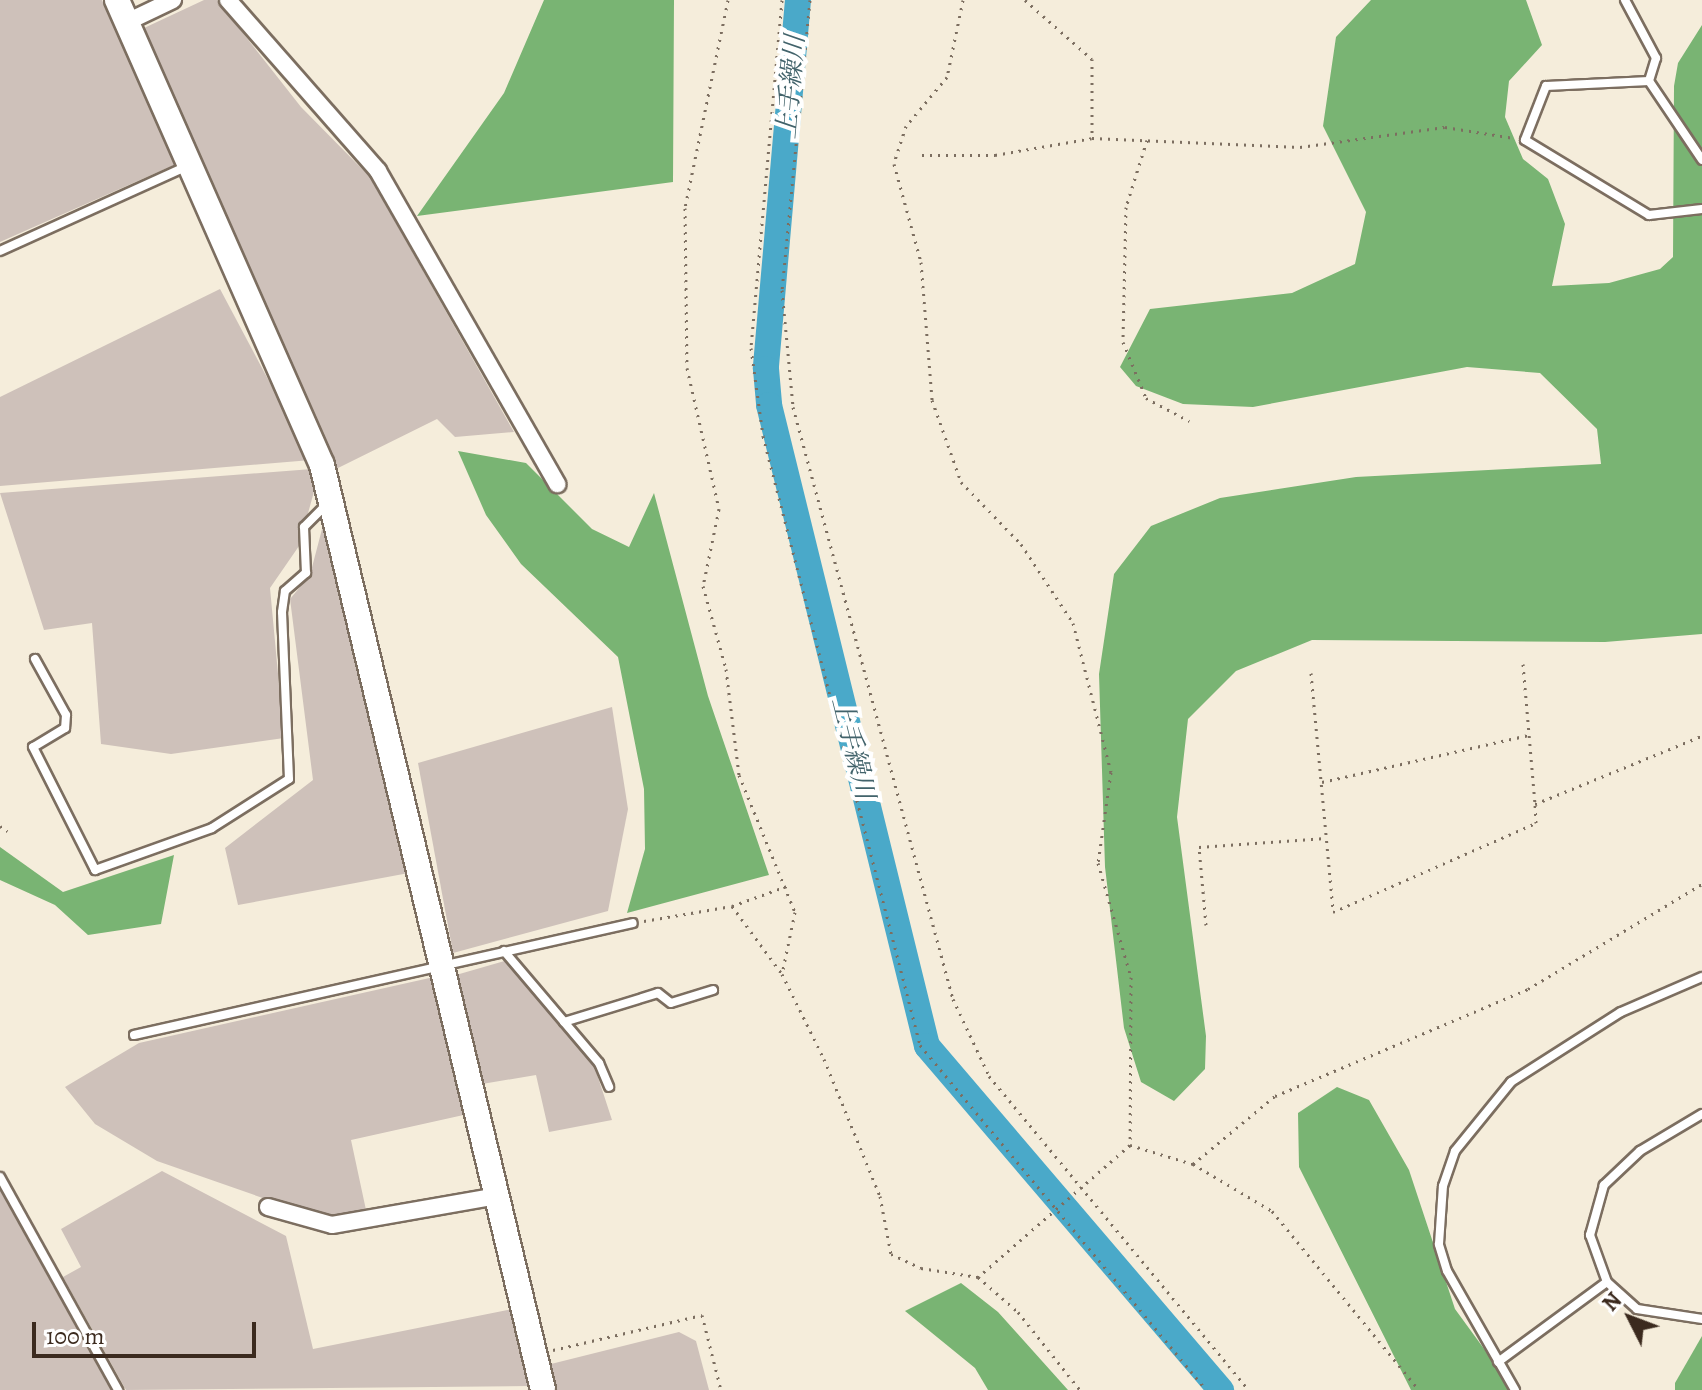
<!DOCTYPE html>
<meta charset="utf-8">
<style>
body{margin:0}
#map{position:relative;width:1702px;height:1390px;overflow:hidden;background:#f5eddb;font-family:Alegreya,"Noto Serif JP",serif}
div>[style]{position:absolute}
[style*='--x']{left:calc(var(--x)*1px);top:calc(var(--y)*1px);width:calc(var(--w)*1px);rotate:calc(var(--a)*1deg)}
.industrial>*{inset:0;background:#cec1ba}
.forest>*{inset:0;background:#79b473}
.river>*{height:26px;margin:-13px;padding:0 13px;transform-origin:13px;border-radius:13px;background:#4aa9c9}
.path>*{height:3px;margin-top:-1.5px;transform-origin:0;background:repeating-linear-gradient(90deg,#7c6e60 0 2px,transparent 0 8px)}
.roads{filter:drop-shadow(2px 0 #7c6e60) drop-shadow(-2px 0 #7c6e60) drop-shadow(0 2px #7c6e60) drop-shadow(0 -2px #7c6e60)}
.lane>*{height:8px;margin:-4px;padding:0 4px;transform-origin:4px;border-radius:4px;background:#fff}
.street>*{height:16px;margin:-8px;padding:0 8px;transform-origin:8px;border-radius:8px;background:#fff}
.secondary>*{height:24px;margin:-12px;padding:0 12px;transform-origin:12px;border-radius:12px;background:#fff}
span{translate:-50% -50%;white-space:nowrap;text-align:center;line-height:1.15;-webkit-text-stroke:8px #fff;paint-order:stroke}
.water-label{font-size:26px;color:#42636b;font-style:italic}
.north{position:absolute;left:1590px;top:1278px;width:80px;height:80px;-webkit-text-stroke:6px #fff;paint-order:stroke;rotate:312deg;font-size:22px;font-weight:700;line-height:32px;text-align:center;color:#3b2a1e}
.north::after{content:'';display:block;margin:auto;width:28px;height:36px;background:#3b2a1e;clip-path:polygon(50% 0,100% 100%,50% 72%,0 100%)}
.scale{position:absolute;left:32px;top:1322px;width:224px;height:36px;box-sizing:border-box;border:4px solid #3b2a1e;border-top:0;padding-left:10px;font-size:24px;line-height:28px;white-space:nowrap;color:#3b2a1e;-webkit-text-stroke:6px #fff;paint-order:stroke}
</style>
<div id="map">
<div class="industrial">
<i style="clip-path:polygon(0 0,102px 0,176px 164px,0 242px)"></i>
<i style="clip-path:polygon(204px 0,217px 0,301px 107px,370px 177px,514px 432px,455px 437px,437px 419px,336px 469px,142px 29px)"></i>
<i style="clip-path:polygon(220px 289px,311px 460px,0 486px,0 397px)"></i>
<i style="clip-path:polygon(312px 469px,318px 477px,299px 546px,270px 588px,284px 738px,171px 754px,101px 744px,92px 623px,44px 630px,0 493px)"></i>
<i style="clip-path:polygon(327px 510px,414px 872px,238px 905px,225px 848px,313px 780px,290px 599px,310px 575px)"></i>
<i style="clip-path:polygon(612px 707px,628px 809px,608px 911px,453px 953px,418px 763px)"></i>
<i style="clip-path:polygon(508px 960px,594px 1065px,612px 1120px,549px 1132px,536px 1075px,482px 1084px,456px 975px)"></i>
<i style="clip-path:polygon(434px 977px,468px 1114px,351px 1140px,366px 1210px,323px 1219px,157px 1161px,95px 1124px,65px 1087px,139px 1043px)"></i>
<i style="clip-path:polygon(162px 1171px,286px 1236px,313px 1349px,513px 1309px,530px 1386px,126px 1390px,63px 1277px,81px 1267px,61px 1229px)"></i>
<i style="clip-path:polygon(0 1188px,113px 1390px,0 1390px)"></i>
<i style="clip-path:polygon(679px 1332px,696px 1341px,709px 1390px,553px 1390px,547px 1365px)"></i>
</div>
<div class="forest">
<i style="clip-path:polygon(544px 0,674px 0,673px 182px,417px 216px,504px 93px)"></i>
<i style="clip-path:polygon(1371px 0,1526px 0,1542px 45px,1509px 81px,1505px 117px,1523px 159px,1548px 179px,1565px 224px,1552px 286px,1609px 283px,1660px 269px,1673px 257px,1674px 86px,1678px 63px,1702px 25px,1702px 634px,1605px 642px,1312px 640px,1236px 671px,1188px 719px,1177px 817px,1206px 1036px,1205px 1069px,1174px 1101px,1141px 1082px,1124px 1028px,1105px 867px,1099px 674px,1114px 574px,1151px 526px,1220px 498px,1356px 477px,1601px 464px,1597px 429px,1540px 373px,1467px 367px,1253px 407px,1183px 404px,1136px 386px,1120px 367px,1150px 309px,1292px 293px,1355px 264px,1366px 212px,1323px 126px,1336px 37px)"></i>
<i style="clip-path:polygon(458px 451px,526px 463px,592px 529px,629px 547px,654px 493px,708px 696px,769px 875px,627px 913px,645px 849px,644px 789px,618px 657px,521px 564px,486px 515px)"></i>
<i style="clip-path:polygon(0 847px,63px 892px,174px 855px,161px 924px,88px 935px,55px 905px,0 880px)"></i>
<i style="clip-path:polygon(1337px 1087px,1369px 1100px,1409px 1170px,1455px 1309px,1514px 1390px,1411px 1390px,1299px 1167px,1298px 1113px)"></i>
<i style="clip-path:polygon(961px 1283px,998px 1312px,1068px 1390px,988px 1390px,975px 1368px,905px 1311px)"></i>
<i style="clip-path:polygon(1702px 1336px,1702px 1390px,1675px 1390px,1675px 1383px)"></i>
</div>
<div class="river">
<i style="--x:798;--y:0;--w:370;--a:95"></i>
<i style="--x:766;--y:369;--w:36;--a:85"></i>
<i style="--x:769;--y:405;--w:660;--a:76.15"></i>
<i style="--x:927;--y:1046;--w:453;--a:49.5"></i>
</div>
<div class="path">
<i style="--x:728;--y:0;--w:212;--a:101.7"></i>
<i style="--x:685;--y:208;--w:160;--a:89.3"></i>
<i style="--x:687;--y:368;--w:145;--a:77.2"></i>
<i style="--x:719;--y:509;--w:79;--a:101.7"></i>
<i style="--x:703;--y:586;--w:86;--a:74.5"></i>
<i style="--x:726;--y:669;--w:107;--a:83"></i>
<i style="--x:739;--y:775;--w:148;--a:67.8"></i>
<i style="--x:795;--y:912;--w:63;--a:101.8"></i>
<i style="--x:782;--y:0;--w:349;--a:95.1"></i>
<i style="--x:751;--y:348;--w:89;--a:82.2"></i>
<i style="--x:763;--y:436;--w:629;--a:75.54"></i>
<i style="--x:920;--y:1045;--w:448;--a:50.3"></i>
<i style="--x:810;--y:0;--w:291;--a:95.5"></i>
<i style="--x:782;--y:290;--w:118;--a:84.6"></i>
<i style="--x:793;--y:407;--w:613;--a:74.88"></i>
<i style="--x:953;--y:999;--w:85;--a:64.9"></i>
<i style="--x:989;--y:1076;--w:408;--a:50.4"></i>
<i style="--x:963;--y:0;--w:79;--a:101.7"></i>
<i style="--x:947;--y:77;--w:64;--a:129.9"></i>
<i style="--x:906;--y:126;--w:40;--a:108"></i>
<i style="--x:894;--y:164;--w:102;--a:74.6"></i>
<i style="--x:921;--y:262;--w:138;--a:85.4"></i>
<i style="--x:932;--y:400;--w:87;--a:70.5"></i>
<i style="--x:961;--y:482;--w:86;--a:45.9"></i>
<i style="--x:1021;--y:544;--w:95;--a:56.6"></i>
<i style="--x:1073;--y:623;--w:154;--a:75.7"></i>
<i style="--x:1111;--y:772;--w:92;--a:98.1"></i>
<i style="--x:1098;--y:863;--w:119;--a:73.9"></i>
<i style="--x:1131;--y:977;--w:168;--a:90.3"></i>
<i style="--x:1130;--y:1145;--w:201;--a:139"></i>
<i style="--x:1025;--y:0;--w:89;--a:41.4"></i>
<i style="--x:1092;--y:59;--w:79;--a:90"></i>
<i style="--x:1147;--y:140;--w:70;--a:107.4"></i>
<i style="--x:1126;--y:207;--w:135;--a:91.3"></i>
<i style="--x:1123;--y:342;--w:61;--a:67.7"></i>
<i style="--x:1146;--y:398;--w:49;--a:28.1"></i>
<i style="--x:922;--y:155;--w:73;--a:0"></i>
<i style="--x:995;--y:155;--w:98;--a:-9.9"></i>
<i style="--x:1092;--y:138;--w:208;--a:2.5"></i>
<i style="--x:1300;--y:147;--w:146;--a:-7.9"></i>
<i style="--x:1445;--y:127;--w:70;--a:9.1"></i>
<i style="--x:1523;--y:664;--w:141;--a:85.1"></i>
<i style="--x:1311;--y:673;--w:240;--a:84.7"></i>
<i style="--x:1333;--y:912;--w:222;--a:-23.7"></i>
<i style="--x:1536;--y:823;--w:19;--a:-93"></i>
<i style="--x:1535;--y:804;--w:180;--a:-22.2"></i>
<i style="--x:1322;--y:782;--w:212;--a:-12.8"></i>
<i style="--x:0;--y:826;--w:9;--a:36"></i>
<i style="--x:732;--y:906;--w:84;--a:53.7"></i>
<i style="--x:782;--y:974;--w:95;--a:63.7"></i>
<i style="--x:824;--y:1059;--w:148;--a:67.8"></i>
<i style="--x:880;--y:1196;--w:59;--a:79.3"></i>
<i style="--x:891;--y:1254;--w:33;--a:25"></i>
<i style="--x:921;--y:1268;--w:58;--a:9"></i>
<i style="--x:978;--y:1277;--w:53;--a:41.2"></i>
<i style="--x:1018;--y:1312;--w:100;--a:51.5"></i>
<i style="--x:644;--y:921;--w:89;--a:-9.7"></i>
<i style="--x:732;--y:906;--w:59;--a:-20"></i>
<i style="--x:1206;--y:925;--w:78;--a:-95.1"></i>
<i style="--x:1199;--y:847;--w:127;--a:-4.1"></i>
<i style="--x:1130;--y:1145;--w:66;--a:16.8"></i>
<i style="--x:1193;--y:1164;--w:92;--a:30.7"></i>
<i style="--x:1272;--y:1211;--w:232;--a:50.6"></i>
<i style="--x:1193;--y:1164;--w:107;--a:-39.7"></i>
<i style="--x:1275;--y:1096;--w:275;--a:-22.9"></i>
<i style="--x:1528;--y:989;--w:203;--a:-31.1"></i>
<i style="--x:553;--y:1350;--w:153;--a:-13.2"></i>
<i style="--x:702;--y:1315;--w:77;--a:75.8"></i>
</div>
<div class="roads">
<div class="lane">
<i style="--x:1625;--y:0;--w:66;--a:61.9"></i>
<i style="--x:1656;--y:58;--w:24;--a:107"></i>
<i style="--x:1649;--y:81;--w:95;--a:56.1"></i>
<i style="--x:1649;--y:81;--w:103;--a:177.2"></i>
<i style="--x:1546;--y:86;--w:58;--a:111.3"></i>
<i style="--x:1525;--y:140;--w:145;--a:31.2"></i>
<i style="--x:1649;--y:215;--w:53;--a:-6.5"></i>
<i style="--x:0;--y:251;--w:203;--a:-24.4"></i>
<i style="--x:35;--y:659;--w:64;--a:61"></i>
<i style="--x:66;--y:715;--w:13;--a:94"></i>
<i style="--x:65;--y:728;--w:37;--a:149"></i>
<i style="--x:33;--y:747;--w:138;--a:63.2"></i>
<i style="--x:95;--y:870;--w:124;--a:-19.7"></i>
<i style="--x:212;--y:828;--w:91;--a:-32.5"></i>
<i style="--x:289;--y:779;--w:167;--a:-92.4"></i>
<i style="--x:282;--y:612;--w:21;--a:-82"></i>
<i style="--x:285;--y:591;--w:28;--a:-41"></i>
<i style="--x:306;--y:573;--w:46;--a:-92.5"></i>
<i style="--x:304;--y:527;--w:33;--a:-45"></i>
<i style="--x:504;--y:951;--w:147;--a:49.7"></i>
<i style="--x:599;--y:1063;--w:26;--a:67"></i>
<i style="--x:564;--y:1022;--w:98;--a:-17.1"></i>
<i style="--x:658;--y:993;--w:16;--a:38"></i>
<i style="--x:671;--y:1003;--w:44;--a:-17.2"></i>
<i style="--x:134;--y:1035;--w:511;--a:-12.65"></i>
<i style="--x:1702;--y:1114;--w:72;--a:149.2"></i>
<i style="--x:1640;--y:1151;--w:50;--a:136.6"></i>
<i style="--x:1604;--y:1185;--w:52;--a:105.6"></i>
<i style="--x:1590;--y:1235;--w:50;--a:70.1"></i>
<i style="--x:1607;--y:1282;--w:40;--a:42"></i>
<i style="--x:1637;--y:1309;--w:66;--a:8.7"></i>
<i style="--x:0;--y:1177;--w:244;--a:61"></i>
<i style="--x:1498;--y:1362;--w:135;--a:-36.3"></i>
<i style="--x:1515;--y:1390;--w:137;--a:-119.7"></i>
<i style="--x:1447;--y:1271;--w:28;--a:-107"></i>
<i style="--x:1439;--y:1244;--w:58;--a:-86.1"></i>
<i style="--x:1443;--y:1186;--w:37;--a:-71"></i>
<i style="--x:1455;--y:1151;--w:89;--a:-50.9"></i>
<i style="--x:1511;--y:1082;--w:130;--a:-32.5"></i>
<i style="--x:1621;--y:1012;--w:88;--a:-23.4"></i>
</div>
<div class="street">
<i style="--x:228;--y:0;--w:227;--a:48.7"></i>
<i style="--x:378;--y:171;--w:361;--a:60.2"></i>
<i style="--x:127;--y:22;--w:51;--a:-25.6"></i>
<i style="--x:268;--y:1207;--w:66;--a:15.7"></i>
<i style="--x:332;--y:1225;--w:163;--a:-9.9"></i>
</div>
<div class="secondary">
<i style="--x:117;--y:0;--w:508;--a:66.21"></i>
<i style="--x:322;--y:465;--w:951;--a:76.56"></i>
</div>
</div>
<div class="water-label">
<span style="left:791px;top:87px;rotate:-85deg">上手繰川</span>
<span style="left:853px;top:748px;rotate:76deg">上手繰川</span>
</div>
<div class="north">N</div>
<div class="scale">100 m</div>
</div>
